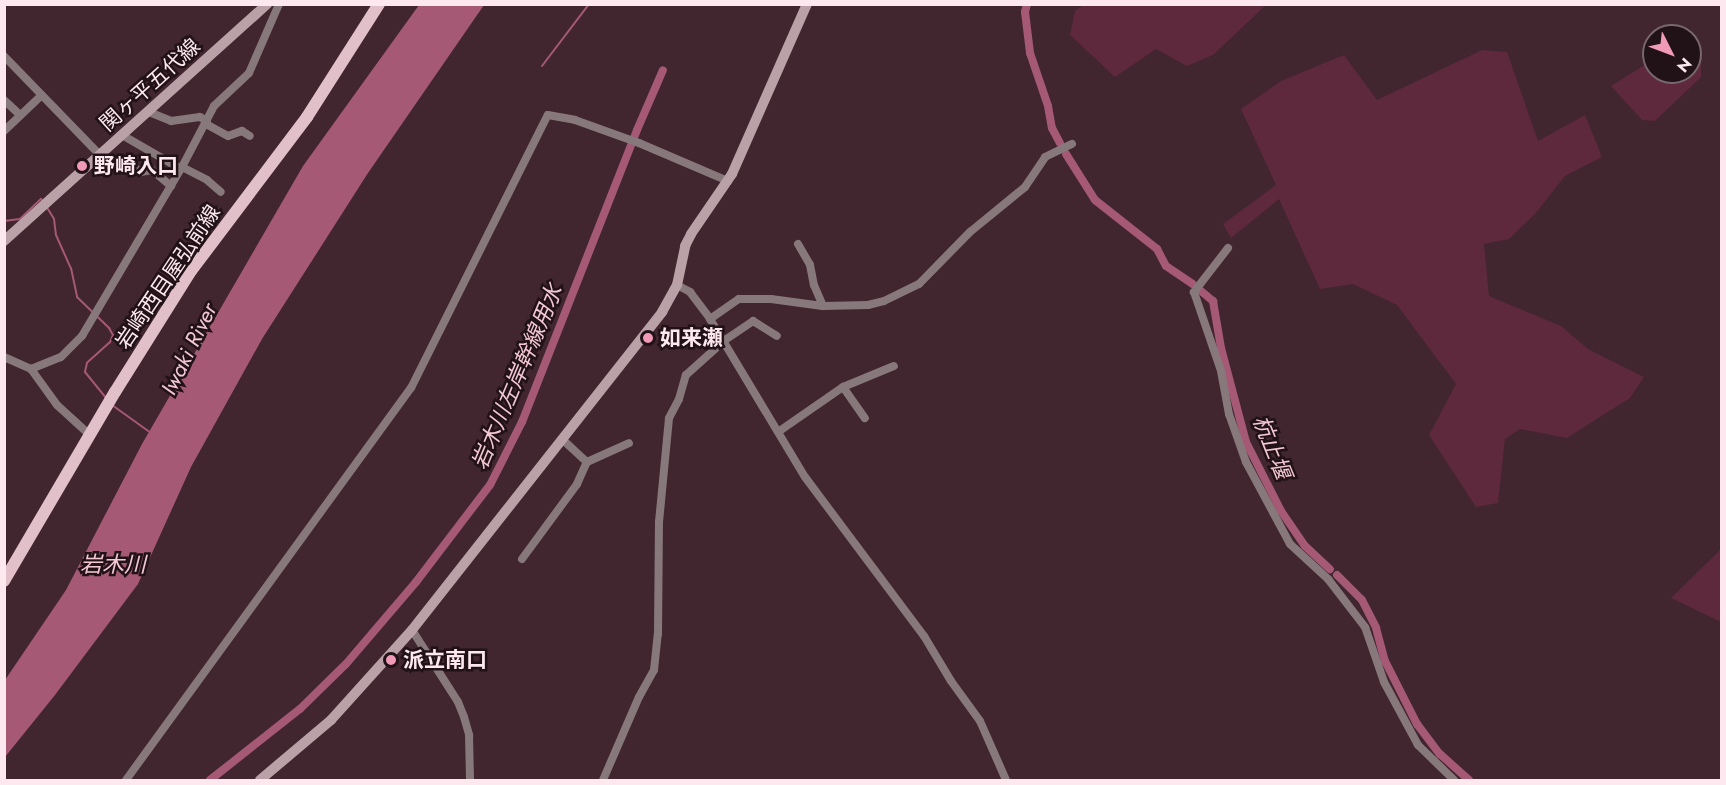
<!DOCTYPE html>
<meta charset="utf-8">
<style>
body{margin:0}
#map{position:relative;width:1726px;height:785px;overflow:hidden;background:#41252f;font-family:Jost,"Noto Sans JP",sans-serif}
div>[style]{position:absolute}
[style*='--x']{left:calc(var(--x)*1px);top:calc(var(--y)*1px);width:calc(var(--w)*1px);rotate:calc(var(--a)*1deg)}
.green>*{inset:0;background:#5e283d}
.water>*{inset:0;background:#a55975}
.stream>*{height:2px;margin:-1px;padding:0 1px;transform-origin:1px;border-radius:1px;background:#a55975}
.canal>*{height:8px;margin:-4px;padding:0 4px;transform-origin:4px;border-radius:4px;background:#a55975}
.street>*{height:8px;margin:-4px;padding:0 4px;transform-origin:4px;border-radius:4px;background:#87787c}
.secondary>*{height:10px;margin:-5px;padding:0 5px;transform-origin:5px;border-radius:5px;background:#baa1a8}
.primary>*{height:12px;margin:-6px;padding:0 6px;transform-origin:6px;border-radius:6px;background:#e1c0ca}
.dots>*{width:16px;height:16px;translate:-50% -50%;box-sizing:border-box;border:3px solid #201217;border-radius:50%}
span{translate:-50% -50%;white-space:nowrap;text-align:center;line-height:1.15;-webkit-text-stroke:5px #201217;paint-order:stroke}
.street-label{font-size:21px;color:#fce8ee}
.poi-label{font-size:21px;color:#fce8ee;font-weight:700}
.left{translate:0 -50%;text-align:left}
.water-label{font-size:22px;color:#f3c7d4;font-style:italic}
.frame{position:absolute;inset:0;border:6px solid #fce8ee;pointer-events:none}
.north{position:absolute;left:1642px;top:24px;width:60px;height:60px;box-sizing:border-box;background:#201217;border:2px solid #78686d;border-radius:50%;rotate:132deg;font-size:16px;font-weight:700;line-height:24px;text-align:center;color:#fce8ee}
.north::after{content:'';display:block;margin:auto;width:21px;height:27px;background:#f09ab7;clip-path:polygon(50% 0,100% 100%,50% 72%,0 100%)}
</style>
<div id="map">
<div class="green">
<i style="clip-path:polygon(1083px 5px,1083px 4px,1266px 5px,1213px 55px,1187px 66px,1156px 49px,1115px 77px,1070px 35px,1075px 11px)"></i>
<i style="clip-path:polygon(1482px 50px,1507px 52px,1538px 141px,1585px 115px,1602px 157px,1565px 176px,1535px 214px,1509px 239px,1484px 244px,1489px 296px,1561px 326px,1588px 349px,1644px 377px,1630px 398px,1567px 438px,1520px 429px,1505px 439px,1498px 503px,1476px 507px,1429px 435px,1456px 384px,1397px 305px,1353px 284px,1320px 289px,1279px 199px,1231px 238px,1223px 224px,1276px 185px,1241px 109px,1281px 81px,1344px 55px,1377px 100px)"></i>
<i style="clip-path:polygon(1690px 50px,1701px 50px,1701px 77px,1655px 121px,1642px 120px,1611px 86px,1654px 59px,1654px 72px,1690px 72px)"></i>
<i style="clip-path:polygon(1721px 549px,1721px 622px,1671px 598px)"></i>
</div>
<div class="water">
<i style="clip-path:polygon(419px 5px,484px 5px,368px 173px,262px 339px,191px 467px,138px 584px,55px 695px,5px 757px,5px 680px,66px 590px,142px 444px,303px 166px)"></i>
</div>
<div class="stream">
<i style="--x:542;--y:66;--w:78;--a:-52.8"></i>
<i style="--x:46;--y:206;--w:15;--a:58"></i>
<i style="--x:54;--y:219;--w:16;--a:83"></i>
<i style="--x:56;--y:235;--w:36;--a:66"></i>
<i style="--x:71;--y:268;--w:30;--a:78"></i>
<i style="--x:77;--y:297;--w:45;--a:44.1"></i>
<i style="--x:109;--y:328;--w:8;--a:60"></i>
<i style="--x:113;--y:335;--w:8;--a:113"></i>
<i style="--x:110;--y:342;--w:31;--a:138"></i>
<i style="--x:87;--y:363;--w:9;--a:103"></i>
<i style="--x:85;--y:372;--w:33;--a:51"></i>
<i style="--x:4;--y:221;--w:16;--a:-7"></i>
<i style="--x:20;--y:219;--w:29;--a:-44"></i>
<i style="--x:41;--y:199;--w:4;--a:56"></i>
<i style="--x:112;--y:405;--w:48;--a:35.7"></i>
</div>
<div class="canal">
<i style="--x:1027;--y:4;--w:8;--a:104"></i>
<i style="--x:1025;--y:12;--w:41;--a:83"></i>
<i style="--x:1030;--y:53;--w:56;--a:71.2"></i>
<i style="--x:1048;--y:106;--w:22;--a:80"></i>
<i style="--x:1052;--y:128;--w:17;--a:62"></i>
<i style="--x:1066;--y:154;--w:54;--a:57.8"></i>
<i style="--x:1095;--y:200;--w:79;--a:38.3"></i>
<i style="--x:1157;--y:249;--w:19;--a:62"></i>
<i style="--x:1166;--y:266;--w:32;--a:34"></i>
<i style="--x:1201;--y:291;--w:16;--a:40"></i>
<i style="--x:1213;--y:301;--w:48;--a:80.3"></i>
<i style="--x:1221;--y:348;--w:97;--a:75.1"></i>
<i style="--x:1246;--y:442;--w:77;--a:63.1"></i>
<i style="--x:1281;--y:511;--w:42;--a:55.6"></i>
<i style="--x:1305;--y:546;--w:34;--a:43"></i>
<i style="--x:1337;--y:575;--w:35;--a:45"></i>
<i style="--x:1362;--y:600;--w:31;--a:63"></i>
<i style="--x:1376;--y:628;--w:34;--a:75"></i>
<i style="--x:1385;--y:661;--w:71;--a:63.1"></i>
<i style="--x:1417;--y:724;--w:38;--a:53"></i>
<i style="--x:1440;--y:754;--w:39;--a:42"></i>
<i style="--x:210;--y:780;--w:115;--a:-38.3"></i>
<i style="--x:300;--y:709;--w:64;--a:-44.4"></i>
<i style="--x:346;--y:664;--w:108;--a:-49.5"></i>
<i style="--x:416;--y:582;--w:122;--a:-52.7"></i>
<i style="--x:490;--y:485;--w:71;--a:-63.1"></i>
<i style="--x:522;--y:422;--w:314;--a:-68.5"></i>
<i style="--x:637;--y:130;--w:65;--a:-66.6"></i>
</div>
<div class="street">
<i style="--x:4;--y:56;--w:138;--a:45.9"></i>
<i style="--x:4;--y:100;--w:22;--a:43"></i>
<i style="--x:149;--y:112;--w:24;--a:22"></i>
<i style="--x:171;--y:121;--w:29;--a:-8"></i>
<i style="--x:200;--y:117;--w:8;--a:30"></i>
<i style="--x:206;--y:124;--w:25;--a:29"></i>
<i style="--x:228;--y:136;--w:15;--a:-20"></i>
<i style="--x:242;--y:131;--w:9;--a:32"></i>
<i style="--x:4;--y:131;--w:52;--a:-43.5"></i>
<i style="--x:122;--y:135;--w:68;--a:30"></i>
<i style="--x:182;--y:167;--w:28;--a:27"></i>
<i style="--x:207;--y:180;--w:18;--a:41"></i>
<i style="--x:135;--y:168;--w:7;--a:34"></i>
<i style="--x:141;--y:172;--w:11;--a:-10"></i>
<i style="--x:152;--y:170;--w:25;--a:40"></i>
<i style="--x:798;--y:244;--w:24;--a:60"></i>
<i style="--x:810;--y:265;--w:20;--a:79"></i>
<i style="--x:814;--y:285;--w:23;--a:67"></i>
<i style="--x:1228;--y:248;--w:56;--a:127.7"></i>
<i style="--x:1194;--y:292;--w:83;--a:71.1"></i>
<i style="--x:1221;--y:371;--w:44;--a:79.5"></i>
<i style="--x:1229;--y:414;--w:51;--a:70.5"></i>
<i style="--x:1246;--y:462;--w:93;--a:61.8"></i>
<i style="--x:1290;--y:544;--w:52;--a:42.6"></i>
<i style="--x:1328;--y:579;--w:61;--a:52.4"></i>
<i style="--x:1365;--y:627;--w:58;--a:70.9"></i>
<i style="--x:1384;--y:682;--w:72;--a:61.6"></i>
<i style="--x:1418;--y:745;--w:50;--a:44.2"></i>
<i style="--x:677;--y:285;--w:15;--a:28"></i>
<i style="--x:690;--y:292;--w:34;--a:53"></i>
<i style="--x:710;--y:319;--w:184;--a:59"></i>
<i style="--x:805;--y:477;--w:199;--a:53.2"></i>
<i style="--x:924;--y:636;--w:52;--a:59"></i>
<i style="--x:951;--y:681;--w:49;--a:54.1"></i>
<i style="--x:980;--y:721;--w:64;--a:66.2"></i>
<i style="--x:710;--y:319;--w:35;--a:-35"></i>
<i style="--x:739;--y:299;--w:32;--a:0"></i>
<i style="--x:771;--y:299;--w:52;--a:7.7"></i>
<i style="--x:823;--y:306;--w:45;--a:-1.3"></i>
<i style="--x:868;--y:305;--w:16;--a:-14"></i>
<i style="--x:884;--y:301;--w:39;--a:-26"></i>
<i style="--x:919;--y:284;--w:73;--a:-45.6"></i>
<i style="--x:970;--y:232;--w:71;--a:-39.3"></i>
<i style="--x:1025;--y:187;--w:36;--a:-56"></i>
<i style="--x:1045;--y:157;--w:30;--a:-26"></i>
<i style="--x:4;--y:357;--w:30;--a:24"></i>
<i style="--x:31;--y:369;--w:32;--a:-22"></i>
<i style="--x:61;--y:357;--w:30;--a:-45"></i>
<i style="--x:82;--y:336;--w:196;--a:-59.4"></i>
<i style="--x:182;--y:167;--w:69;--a:-62.3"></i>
<i style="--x:214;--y:106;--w:48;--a:-43.3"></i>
<i style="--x:249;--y:73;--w:75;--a:-66.5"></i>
<i style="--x:31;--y:369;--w:44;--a:54.2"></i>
<i style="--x:57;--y:405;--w:46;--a:42.4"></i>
<i style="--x:843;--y:387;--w:38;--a:55"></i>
<i style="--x:778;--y:432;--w:79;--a:-34.7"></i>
<i style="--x:843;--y:387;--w:55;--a:-22.4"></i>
<i style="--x:562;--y:439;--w:34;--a:43"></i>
<i style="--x:522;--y:559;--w:93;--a:-53.7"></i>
<i style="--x:577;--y:484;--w:24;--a:-66"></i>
<i style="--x:587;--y:462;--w:46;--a:-24.3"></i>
<i style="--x:412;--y:630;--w:85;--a:57.4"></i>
<i style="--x:458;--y:702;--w:16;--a:68"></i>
<i style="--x:464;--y:717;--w:19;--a:74"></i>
<i style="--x:469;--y:735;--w:45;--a:88.7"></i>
<i style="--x:126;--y:780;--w:485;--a:-54"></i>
<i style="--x:411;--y:388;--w:305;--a:-63.4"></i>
<i style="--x:548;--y:115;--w:27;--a:10"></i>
<i style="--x:575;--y:120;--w:68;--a:19.8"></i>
<i style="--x:639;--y:143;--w:97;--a:23.1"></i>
<i style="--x:603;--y:780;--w:90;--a:-66.6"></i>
<i style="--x:639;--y:697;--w:31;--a:-61"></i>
<i style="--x:654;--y:670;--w:36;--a:-84"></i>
<i style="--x:658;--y:634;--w:112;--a:-89.5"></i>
<i style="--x:659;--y:522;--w:104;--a:-84.5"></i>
<i style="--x:669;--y:418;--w:21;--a:-62"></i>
<i style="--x:679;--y:399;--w:25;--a:-74"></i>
<i style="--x:686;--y:375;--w:52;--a:-41.9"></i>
<i style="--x:725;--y:340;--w:34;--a:-34"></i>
<i style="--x:753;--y:321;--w:28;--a:32"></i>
</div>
<div class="secondary">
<i style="--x:4;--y:241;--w:354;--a:-42"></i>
<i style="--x:260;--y:780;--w:93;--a:-40.2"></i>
<i style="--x:331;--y:720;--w:121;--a:-48"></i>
<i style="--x:412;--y:630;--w:405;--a:-51.8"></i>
<i style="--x:662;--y:312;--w:31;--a:-61"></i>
<i style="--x:677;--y:285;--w:40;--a:-78"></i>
<i style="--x:685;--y:246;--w:13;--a:-63"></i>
<i style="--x:691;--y:234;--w:73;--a:-55.7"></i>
<i style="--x:732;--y:174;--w:186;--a:-66.2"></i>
</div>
<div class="primary">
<i style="--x:4;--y:581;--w:219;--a:-59.6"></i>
<i style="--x:115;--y:392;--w:143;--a:-57.9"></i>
<i style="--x:191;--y:271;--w:193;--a:-53"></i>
<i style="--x:307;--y:117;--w:134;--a:-57.5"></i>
</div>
<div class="dots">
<i style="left:82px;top:166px;background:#f09ab7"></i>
<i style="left:648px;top:338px;background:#f09ab7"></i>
<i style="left:391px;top:660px;background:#f09ab7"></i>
</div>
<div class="street-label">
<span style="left:150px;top:85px;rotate:-42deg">関ヶ平五代線</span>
<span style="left:168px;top:277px;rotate:-56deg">岩崎西目屋弘前線</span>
</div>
<div class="poi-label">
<span class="left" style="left:94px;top:166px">野崎入口</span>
<span class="left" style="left:660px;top:338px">如来瀬</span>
<span class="left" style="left:403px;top:660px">派立南口</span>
</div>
<div class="water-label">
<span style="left:189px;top:349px;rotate:-64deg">Iwaki River</span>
<span style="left:517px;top:377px;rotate:-67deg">岩木川左岸幹線用水</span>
<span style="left:1272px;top:447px;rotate:68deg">杭止堰</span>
<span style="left:113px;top:565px">岩木川</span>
</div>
<div class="frame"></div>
<div class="north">N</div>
</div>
